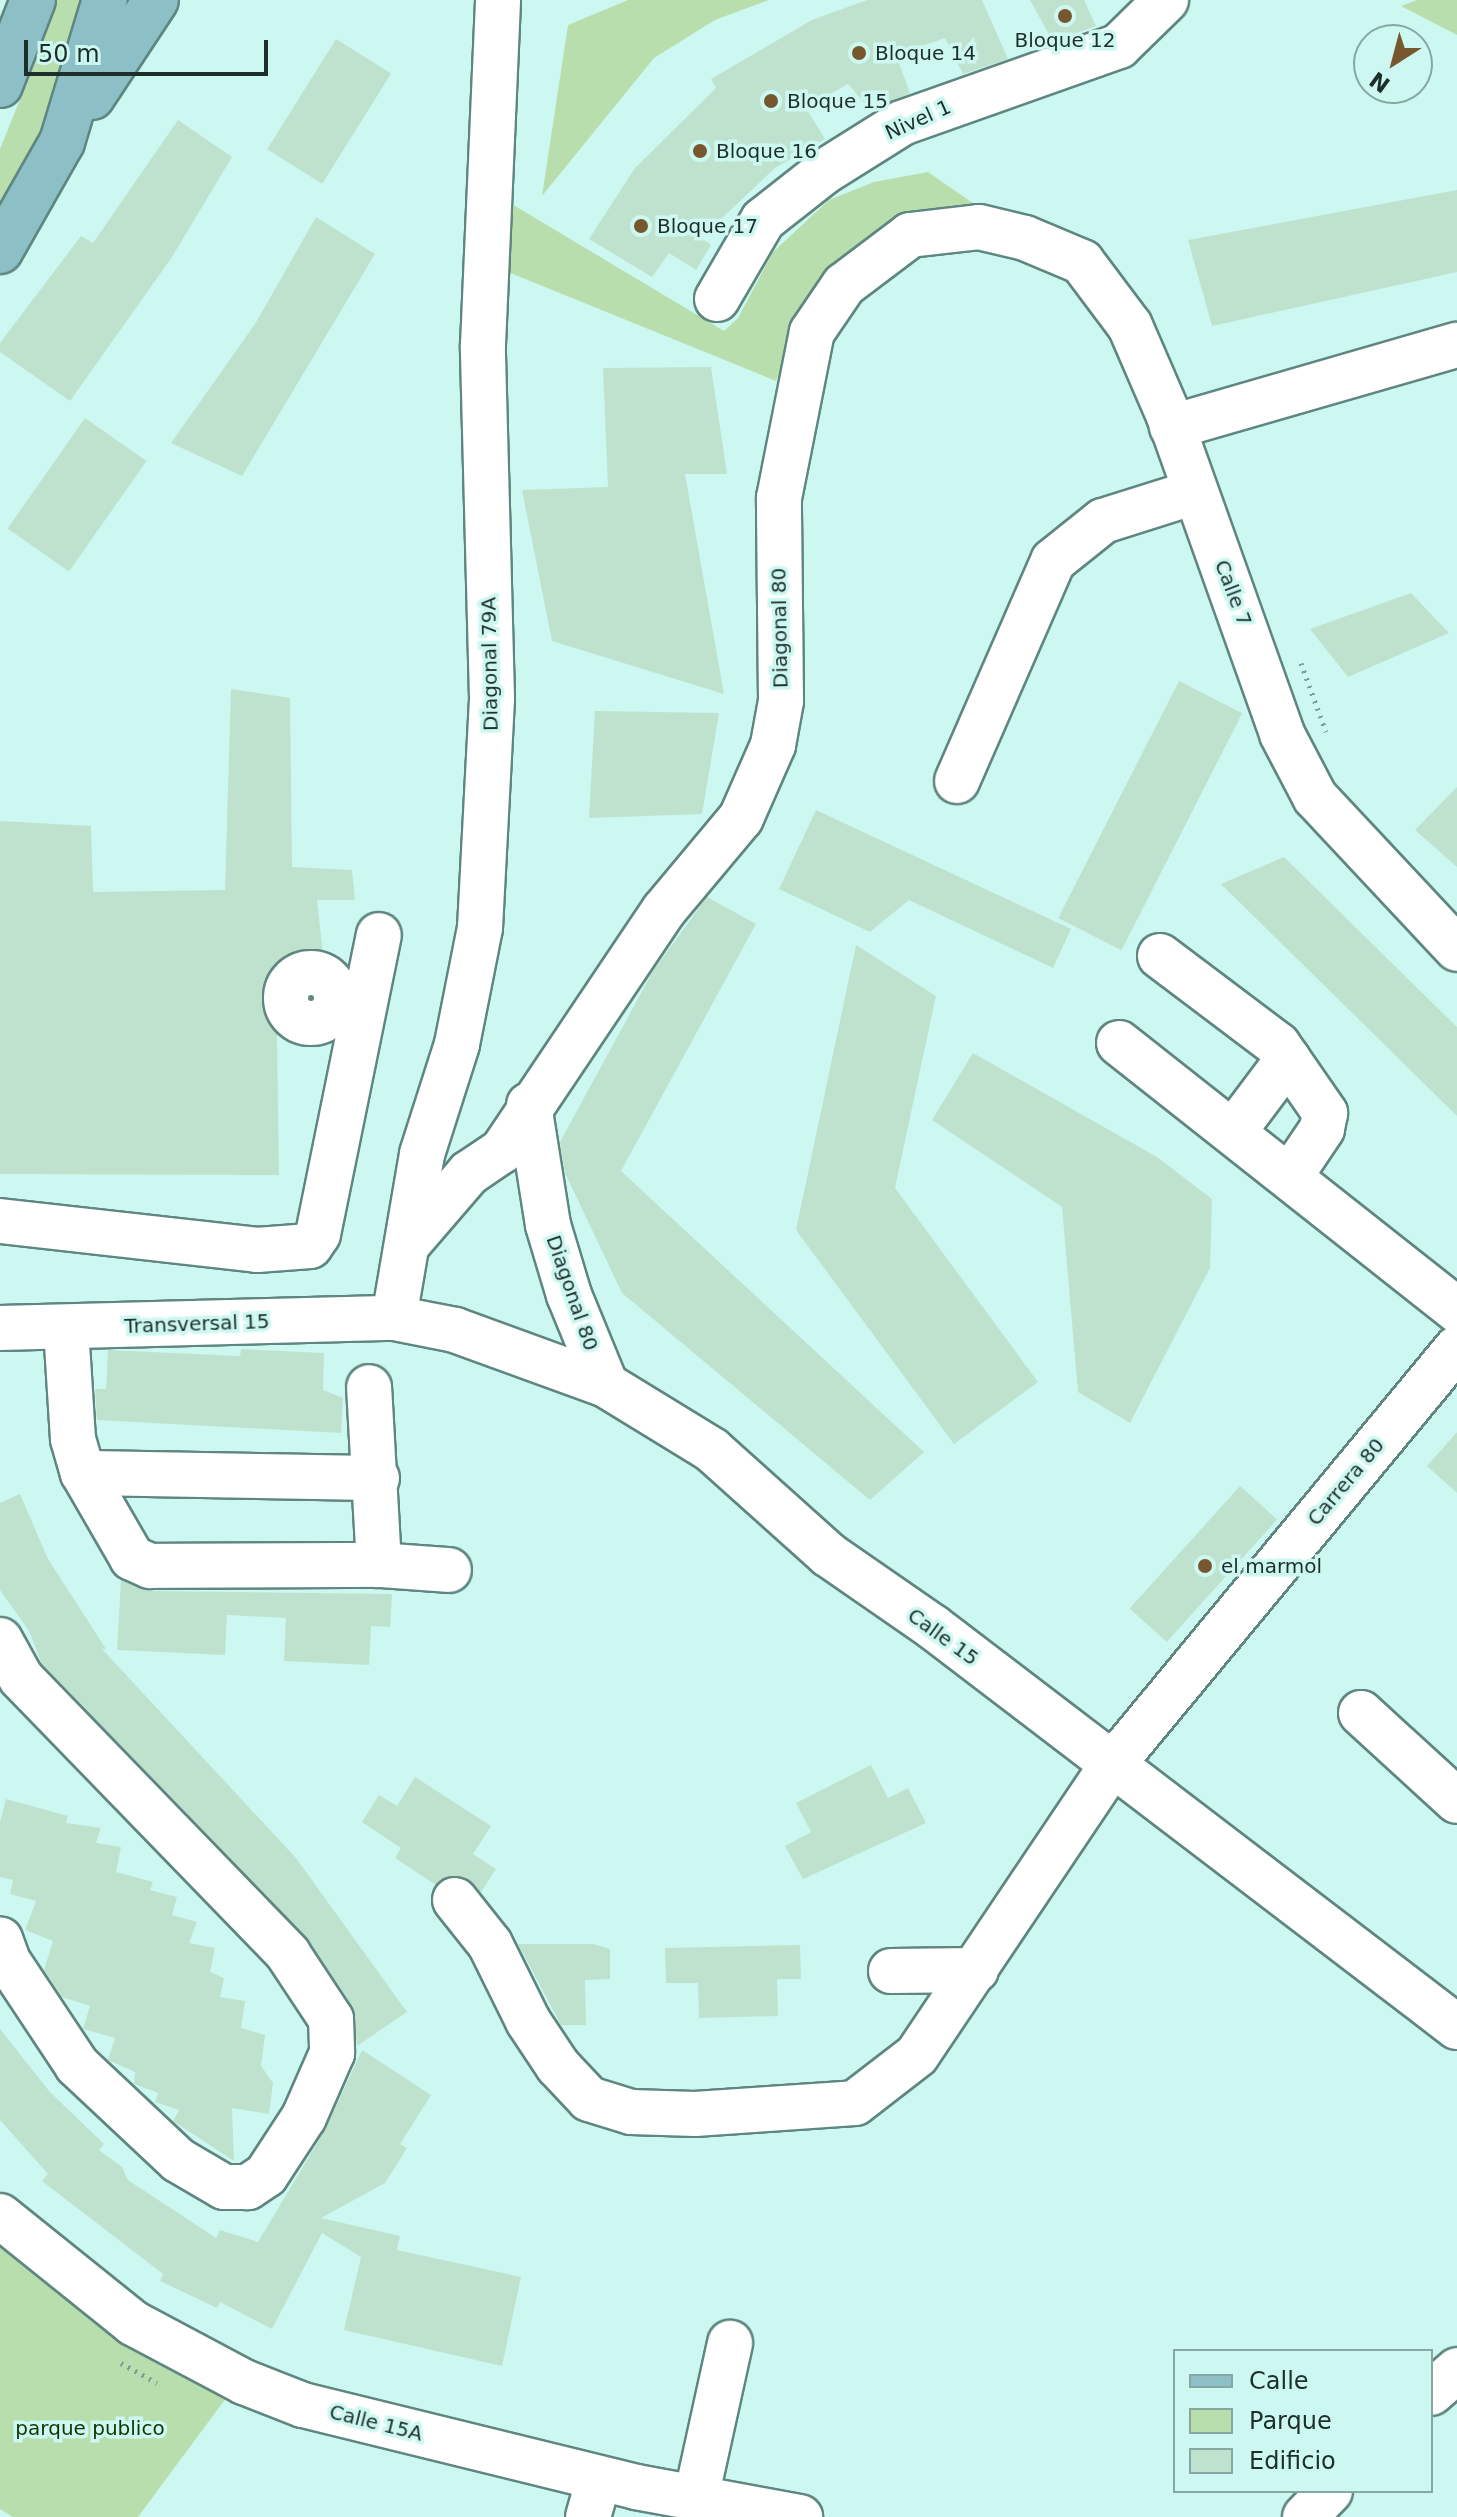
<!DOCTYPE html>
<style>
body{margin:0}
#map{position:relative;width:1457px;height:2517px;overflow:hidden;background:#cdf8f1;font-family:"DejaVu Sans",sans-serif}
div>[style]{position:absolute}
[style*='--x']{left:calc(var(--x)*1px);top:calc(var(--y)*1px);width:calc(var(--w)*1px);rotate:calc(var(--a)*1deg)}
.green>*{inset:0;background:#b9deae}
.building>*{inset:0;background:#bfe2cf;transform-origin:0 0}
.path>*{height:5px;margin-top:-2.5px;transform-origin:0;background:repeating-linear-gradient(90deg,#7d9c97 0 2px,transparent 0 8px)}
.roads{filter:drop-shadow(2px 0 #5f8680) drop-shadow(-2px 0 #5f8680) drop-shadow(0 2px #5f8680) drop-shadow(0 -2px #5f8680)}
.minor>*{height:44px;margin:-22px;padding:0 22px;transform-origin:22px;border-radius:22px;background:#fff}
.minor>.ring{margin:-22px;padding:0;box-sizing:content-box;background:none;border:44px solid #fff;border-radius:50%}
.major>*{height:44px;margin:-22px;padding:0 22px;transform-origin:22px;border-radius:22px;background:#8dbfc6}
.dots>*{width:22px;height:22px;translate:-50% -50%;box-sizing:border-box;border:4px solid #cdf8f1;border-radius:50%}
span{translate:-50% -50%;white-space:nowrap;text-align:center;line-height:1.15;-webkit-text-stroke:7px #cdf8f1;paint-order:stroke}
.poi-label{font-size:20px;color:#1d2e2b}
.left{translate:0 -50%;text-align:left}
.street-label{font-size:20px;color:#1d2e2b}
.park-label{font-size:20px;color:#103602}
.legend{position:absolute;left:1173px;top:2349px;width:260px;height:144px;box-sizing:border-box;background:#cdf8f1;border:2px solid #87a7a2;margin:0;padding:10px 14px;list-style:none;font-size:24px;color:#1d2e2b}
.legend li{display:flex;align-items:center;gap:16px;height:40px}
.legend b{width:40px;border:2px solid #87a7a2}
.north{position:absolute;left:1353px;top:24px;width:80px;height:80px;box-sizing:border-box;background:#cdf8f1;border:2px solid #87a7a2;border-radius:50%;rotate:216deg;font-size:22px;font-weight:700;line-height:32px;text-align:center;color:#1d2e2b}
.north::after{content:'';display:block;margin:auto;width:28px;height:36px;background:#77572d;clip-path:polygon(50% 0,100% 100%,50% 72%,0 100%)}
.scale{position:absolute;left:24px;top:40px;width:244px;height:36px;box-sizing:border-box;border:4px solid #1d2e2b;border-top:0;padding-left:10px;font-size:24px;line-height:28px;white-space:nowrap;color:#1d2e2b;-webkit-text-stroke:6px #cdf8f1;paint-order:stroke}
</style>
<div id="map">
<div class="green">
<i style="clip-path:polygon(50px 0,81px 0,38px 144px,0 214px,0 149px,36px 60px)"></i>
<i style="clip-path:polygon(628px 0,769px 0,715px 20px,654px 58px,542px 196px,568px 25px)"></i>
<i style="clip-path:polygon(1417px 0,1457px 0,1457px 35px,1401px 6px)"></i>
<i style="clip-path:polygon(928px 172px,980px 208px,808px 304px,776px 381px,503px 270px,505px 200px,724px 331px,738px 318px,773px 252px,829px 200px,874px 182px)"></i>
<i style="clip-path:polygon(0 2235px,135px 2352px,235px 2386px,138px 2517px,13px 2517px,0 2509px)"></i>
</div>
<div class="building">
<i style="clip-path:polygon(867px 0,982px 0,1008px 59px,963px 74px,945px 38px,896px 55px,910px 93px,871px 111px,848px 84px,806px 108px,825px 139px,775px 168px,701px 238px,711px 245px,696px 270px,669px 253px,652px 277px,589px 239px,635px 168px,716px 88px,711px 79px,812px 20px)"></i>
<i style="clip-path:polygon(1030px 0,1084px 0,1096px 26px,1053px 42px)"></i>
<i style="left:336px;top:39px;width:65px;height:130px;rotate:32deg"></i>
<i style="clip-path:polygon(178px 120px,232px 157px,172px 257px,70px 401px,0 352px,0 343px,81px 236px,93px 243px)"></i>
<i style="clip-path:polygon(1457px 190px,1457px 272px,1212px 326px,1188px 240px)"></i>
<i style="clip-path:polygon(316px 217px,375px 254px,242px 476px,171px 443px,255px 324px)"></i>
<i style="clip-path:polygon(711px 367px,727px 474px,685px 474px,724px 694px,552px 641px,522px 490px,608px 487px,603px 368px)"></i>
<i style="left:85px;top:418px;width:75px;height:135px;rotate:35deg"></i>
<i style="clip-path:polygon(1411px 593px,1449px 633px,1348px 677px,1310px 629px)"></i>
<i style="left:1179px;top:681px;width:71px;height:266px;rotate:27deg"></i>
<i style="clip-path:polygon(231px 689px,290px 698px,292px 867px,352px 870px,355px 900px,317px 900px,324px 964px,276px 966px,279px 1175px,0 1174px,0 821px,91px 826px,93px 892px,225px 890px)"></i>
<i style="clip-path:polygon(595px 711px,719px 713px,702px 814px,589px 818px)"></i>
<i style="clip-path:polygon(1457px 787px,1457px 867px,1415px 830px)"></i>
<i style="clip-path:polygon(816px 810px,1071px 929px,1053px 968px,909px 900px,870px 932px,779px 889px)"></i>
<i style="clip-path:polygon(1284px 857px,1457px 1027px,1457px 1116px,1221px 884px)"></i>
<i style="clip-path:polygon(707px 897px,756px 924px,621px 1171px,924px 1452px,870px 1500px,622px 1293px,565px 1173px,560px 1142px,653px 971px)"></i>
<i style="clip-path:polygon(856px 945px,936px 996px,895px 1188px,1038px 1382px,954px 1444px,796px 1230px)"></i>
<i style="clip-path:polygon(973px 1053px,1157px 1157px,1212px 1199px,1210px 1268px,1130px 1423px,1078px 1392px,1062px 1207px,932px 1120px)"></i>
<i style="clip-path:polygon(241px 1349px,324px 1353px,323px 1390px,343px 1398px,341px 1433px,97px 1420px,95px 1389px,106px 1389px,108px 1350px,240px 1356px)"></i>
<i style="clip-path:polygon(1457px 1432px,1457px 1493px,1427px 1466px)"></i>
<i style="left:1240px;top:1486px;width:50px;height:165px;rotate:42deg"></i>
<i style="clip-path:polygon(20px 1494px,48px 1559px,106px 1649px,102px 1649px,296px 1858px,407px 2012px,357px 2046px,352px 2005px,306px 1937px,42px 1664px,29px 1631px,0 1590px,0 1503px)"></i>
<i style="clip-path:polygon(121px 1580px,150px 1591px,392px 1594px,390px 1627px,371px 1626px,369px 1665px,284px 1661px,286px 1618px,227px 1615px,225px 1655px,117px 1650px)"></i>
<i style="clip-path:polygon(871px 1765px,888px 1798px,908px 1788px,926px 1823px,803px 1879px,785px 1846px,811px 1832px,796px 1803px)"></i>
<i style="clip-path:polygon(415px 1777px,491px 1826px,473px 1854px,496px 1869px,481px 1892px,463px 1877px,451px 1876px,436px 1885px,395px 1858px,401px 1848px,362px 1822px,379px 1795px,397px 1806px)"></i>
<i style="clip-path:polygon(6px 1799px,68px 1816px,66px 1823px,101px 1828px,96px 1843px,121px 1847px,116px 1872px,153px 1882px,150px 1890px,177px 1897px,172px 1915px,197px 1922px,189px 1943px,215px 1948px,210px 1972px,224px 1978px,220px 1997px,245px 2001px,241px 2028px,265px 2035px,261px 2066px,273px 2083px,269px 2114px,232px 2108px,234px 2161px,173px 2121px,179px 2110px,155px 2102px,158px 2093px,134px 2084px,135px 2072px,108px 2060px,115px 2038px,83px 2029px,90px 2006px,62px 1997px,44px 1970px,53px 1941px,25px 1930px,36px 1901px,10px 1894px,13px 1880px,0 1877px,0 1822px)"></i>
<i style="clip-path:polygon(518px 1944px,593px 1944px,610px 1949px,610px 1979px,585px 1980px,586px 2025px,561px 2025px)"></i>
<i style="clip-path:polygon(800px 1945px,801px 1979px,777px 1979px,778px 2016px,699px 2018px,698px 1983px,666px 1983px,665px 1948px)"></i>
<i style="clip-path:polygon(0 2029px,50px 2092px,104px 2144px,99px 2150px,122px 2167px,128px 2180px,216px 2238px,220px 2230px,258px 2242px,325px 2130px,362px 2050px,431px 2095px,400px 2144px,407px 2148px,385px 2183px,321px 2218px,400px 2236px,397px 2250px,521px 2277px,502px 2366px,344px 2330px,361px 2257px,322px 2233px,272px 2329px,220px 2302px,217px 2308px,160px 2281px,163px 2274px,42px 2181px,48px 2174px,0 2120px)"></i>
</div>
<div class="path">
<i style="--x:1301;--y:663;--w:73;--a:70.1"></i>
<i style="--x:121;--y:2363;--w:41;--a:29.1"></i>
</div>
<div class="roads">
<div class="minor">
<i style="--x:717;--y:299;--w:91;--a:-59.8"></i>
<i style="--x:763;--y:220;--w:78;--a:-38.2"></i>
<i style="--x:824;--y:172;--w:92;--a:-32.1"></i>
<i style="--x:902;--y:123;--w:230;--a:-19.5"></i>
<i style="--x:1119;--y:46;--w:66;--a:-44.4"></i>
<i style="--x:1172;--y:427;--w:297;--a:-16.1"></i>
<i style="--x:957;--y:781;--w:240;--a:-66.4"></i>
<i style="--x:1053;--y:561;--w:64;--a:-38.7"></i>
<i style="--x:1103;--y:521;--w:96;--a:-17.5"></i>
<i style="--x:1160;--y:956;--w:148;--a:37"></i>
<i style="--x:1278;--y:1045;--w:83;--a:55.3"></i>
<i style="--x:1325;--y:1113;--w:16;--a:101"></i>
<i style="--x:1322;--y:1129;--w:55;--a:124"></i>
<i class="ring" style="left:286px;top:973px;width:6px;height:6px"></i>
<i style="--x:1119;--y:1043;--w:431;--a:38.3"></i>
<i style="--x:529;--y:1105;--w:121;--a:81"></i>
<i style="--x:548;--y:1225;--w:73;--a:73.3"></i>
<i style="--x:569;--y:1295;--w:97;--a:67.7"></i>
<i style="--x:1234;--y:1131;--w:90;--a:-53.1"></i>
<i style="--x:0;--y:1221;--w:259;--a:6.4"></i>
<i style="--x:257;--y:1250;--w:53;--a:-4.3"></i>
<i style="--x:310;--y:1246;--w:14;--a:-56"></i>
<i style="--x:318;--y:1234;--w:305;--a:-78.5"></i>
<i style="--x:407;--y:1245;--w:95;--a:-49.3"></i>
<i style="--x:469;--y:1173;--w:40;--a:-34"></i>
<i style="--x:502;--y:1151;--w:290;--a:-56.1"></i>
<i style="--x:664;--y:910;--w:120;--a:-50.1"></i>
<i style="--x:741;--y:818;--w:80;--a:-66.3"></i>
<i style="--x:773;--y:745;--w:45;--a:-79.7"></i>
<i style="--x:781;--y:701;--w:203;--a:-90.6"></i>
<i style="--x:779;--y:498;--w:169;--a:-78.8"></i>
<i style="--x:812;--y:332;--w:57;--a:-55.8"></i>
<i style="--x:844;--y:285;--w:83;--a:-37.1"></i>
<i style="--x:910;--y:235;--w:69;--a:-6.6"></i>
<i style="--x:979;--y:227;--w:47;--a:13.4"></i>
<i style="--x:1025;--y:238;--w:62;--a:22.8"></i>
<i style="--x:1082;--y:262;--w:80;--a:53.1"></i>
<i style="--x:1130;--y:326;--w:98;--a:66.6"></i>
<i style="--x:1169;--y:416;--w:337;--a:70.4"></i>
<i style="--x:1282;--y:734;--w:71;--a:62.4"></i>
<i style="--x:1315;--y:797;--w:208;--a:46.9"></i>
<i style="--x:394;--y:1318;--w:166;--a:-80.3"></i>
<i style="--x:422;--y:1154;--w:115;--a:-72.3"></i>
<i style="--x:457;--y:1044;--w:118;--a:-78.8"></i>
<i style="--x:480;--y:928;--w:230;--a:-87"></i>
<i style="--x:492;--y:698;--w:353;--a:-91.5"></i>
<i style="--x:483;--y:345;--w:345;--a:-87.5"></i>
<i style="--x:0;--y:1328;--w:394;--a:-1.5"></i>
<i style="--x:394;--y:1318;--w:62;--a:11.1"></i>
<i style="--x:455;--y:1330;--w:161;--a:20"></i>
<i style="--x:606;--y:1385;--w:124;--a:31.5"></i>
<i style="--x:712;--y:1450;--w:157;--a:41.9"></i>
<i style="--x:829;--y:1555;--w:126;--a:34.7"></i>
<i style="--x:933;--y:1627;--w:659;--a:37.36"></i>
<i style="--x:66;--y:1328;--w:111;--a:86.4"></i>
<i style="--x:73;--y:1439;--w:35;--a:74"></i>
<i style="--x:83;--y:1473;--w:98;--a:60"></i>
<i style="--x:132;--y:1558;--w:20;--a:24"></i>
<i style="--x:150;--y:1566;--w:229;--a:-0.3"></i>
<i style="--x:379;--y:1565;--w:178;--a:-93.2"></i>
<i style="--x:83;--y:1473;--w:294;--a:1"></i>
<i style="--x:379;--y:1565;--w:70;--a:4.1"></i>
<i style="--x:0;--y:1640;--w:43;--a:61.1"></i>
<i style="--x:21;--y:1678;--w:384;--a:45.9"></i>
<i style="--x:288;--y:1954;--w:78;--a:56.5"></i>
<i style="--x:331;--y:2019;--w:34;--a:88"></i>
<i style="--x:332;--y:2053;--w:70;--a:113.6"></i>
<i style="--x:304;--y:2117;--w:69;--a:123.2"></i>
<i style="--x:266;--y:2175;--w:22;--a:146"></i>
<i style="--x:248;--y:2187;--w:24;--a:180"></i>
<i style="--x:224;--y:2187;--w:53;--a:-149.6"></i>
<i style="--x:178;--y:2160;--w:139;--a:-136.8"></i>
<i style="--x:77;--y:2065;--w:125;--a:-123.6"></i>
<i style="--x:8;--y:1961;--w:23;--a:-110"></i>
<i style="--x:1361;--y:1713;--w:130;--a:42.5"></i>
<i style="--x:455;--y:1900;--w:56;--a:51.5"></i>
<i style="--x:490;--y:1944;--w:86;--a:63.7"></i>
<i style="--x:528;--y:2021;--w:54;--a:56.3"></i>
<i style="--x:558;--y:2066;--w:45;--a:46.8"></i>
<i style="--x:589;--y:2099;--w:44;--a:17.2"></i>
<i style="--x:631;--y:2112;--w:64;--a:1.8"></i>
<i style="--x:695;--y:2114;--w:160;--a:-3.9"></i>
<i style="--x:855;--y:2103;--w:78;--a:-37.7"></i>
<i style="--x:917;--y:2055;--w:349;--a:-56.1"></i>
<i style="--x:1112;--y:1765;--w:541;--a:-50.4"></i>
<i style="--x:891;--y:1971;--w:85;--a:-0.7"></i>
<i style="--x:0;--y:2216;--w:171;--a:38.8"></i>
<i style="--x:133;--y:2323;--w:126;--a:28"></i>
<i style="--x:244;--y:2382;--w:63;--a:21.3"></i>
<i style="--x:303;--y:2405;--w:343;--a:13.8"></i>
<i style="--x:636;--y:2487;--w:167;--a:10.4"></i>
<i style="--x:1431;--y:2393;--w:35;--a:-41"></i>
<i style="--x:696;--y:2498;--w:159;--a:-77.6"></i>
<i style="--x:588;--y:2517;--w:40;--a:-74"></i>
<i style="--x:1305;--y:2517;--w:36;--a:-46"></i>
</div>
<div class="major">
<i style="--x:0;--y:85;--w:91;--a:-68.8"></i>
<i style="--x:92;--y:97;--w:116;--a:-56.6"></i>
<i style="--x:0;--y:251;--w:125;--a:-60.4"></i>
<i style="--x:62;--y:142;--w:148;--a:-73.2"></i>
</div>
</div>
<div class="dots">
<i style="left:1065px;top:16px;background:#77572d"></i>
<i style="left:859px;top:53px;background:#77572d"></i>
<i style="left:771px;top:101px;background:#77572d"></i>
<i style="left:700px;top:151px;background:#77572d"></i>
<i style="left:641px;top:226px;background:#77572d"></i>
<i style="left:1205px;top:1566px;background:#77572d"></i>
</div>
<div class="poi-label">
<span style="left:1065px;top:40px">Bloque 12</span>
<span class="left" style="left:875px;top:53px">Bloque 14</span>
<span class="left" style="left:787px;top:101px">Bloque 15</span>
<span class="left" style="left:716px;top:151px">Bloque 16</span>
<span class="left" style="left:657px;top:226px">Bloque 17</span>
<span class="left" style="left:1221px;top:1566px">el marmol</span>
</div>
<div class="street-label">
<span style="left:918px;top:120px;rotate:-24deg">Nivel 1</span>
<span style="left:1233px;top:593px;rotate:69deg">Calle 7</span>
<span style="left:780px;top:628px;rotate:-91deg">Diagonal 80</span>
<span style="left:490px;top:664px;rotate:-91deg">Diagonal 79A</span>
<span style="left:572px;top:1293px;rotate:71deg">Diagonal 80</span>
<span style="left:197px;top:1324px;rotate:-2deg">Transversal 15</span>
<span style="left:1346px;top:1482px;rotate:-50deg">Carrera 80</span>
<span style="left:943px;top:1637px;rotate:36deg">Calle 15</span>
<span style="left:376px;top:2423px;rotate:14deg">Calle 15A</span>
</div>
<div class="park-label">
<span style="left:90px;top:2428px">parque publico</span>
</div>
<ul class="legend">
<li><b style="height:10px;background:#8dbfc6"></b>Calle</li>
<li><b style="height:22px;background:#b9deae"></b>Parque</li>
<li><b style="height:22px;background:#bfe2cf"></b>Edificio</li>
</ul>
<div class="north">N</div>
<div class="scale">50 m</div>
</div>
